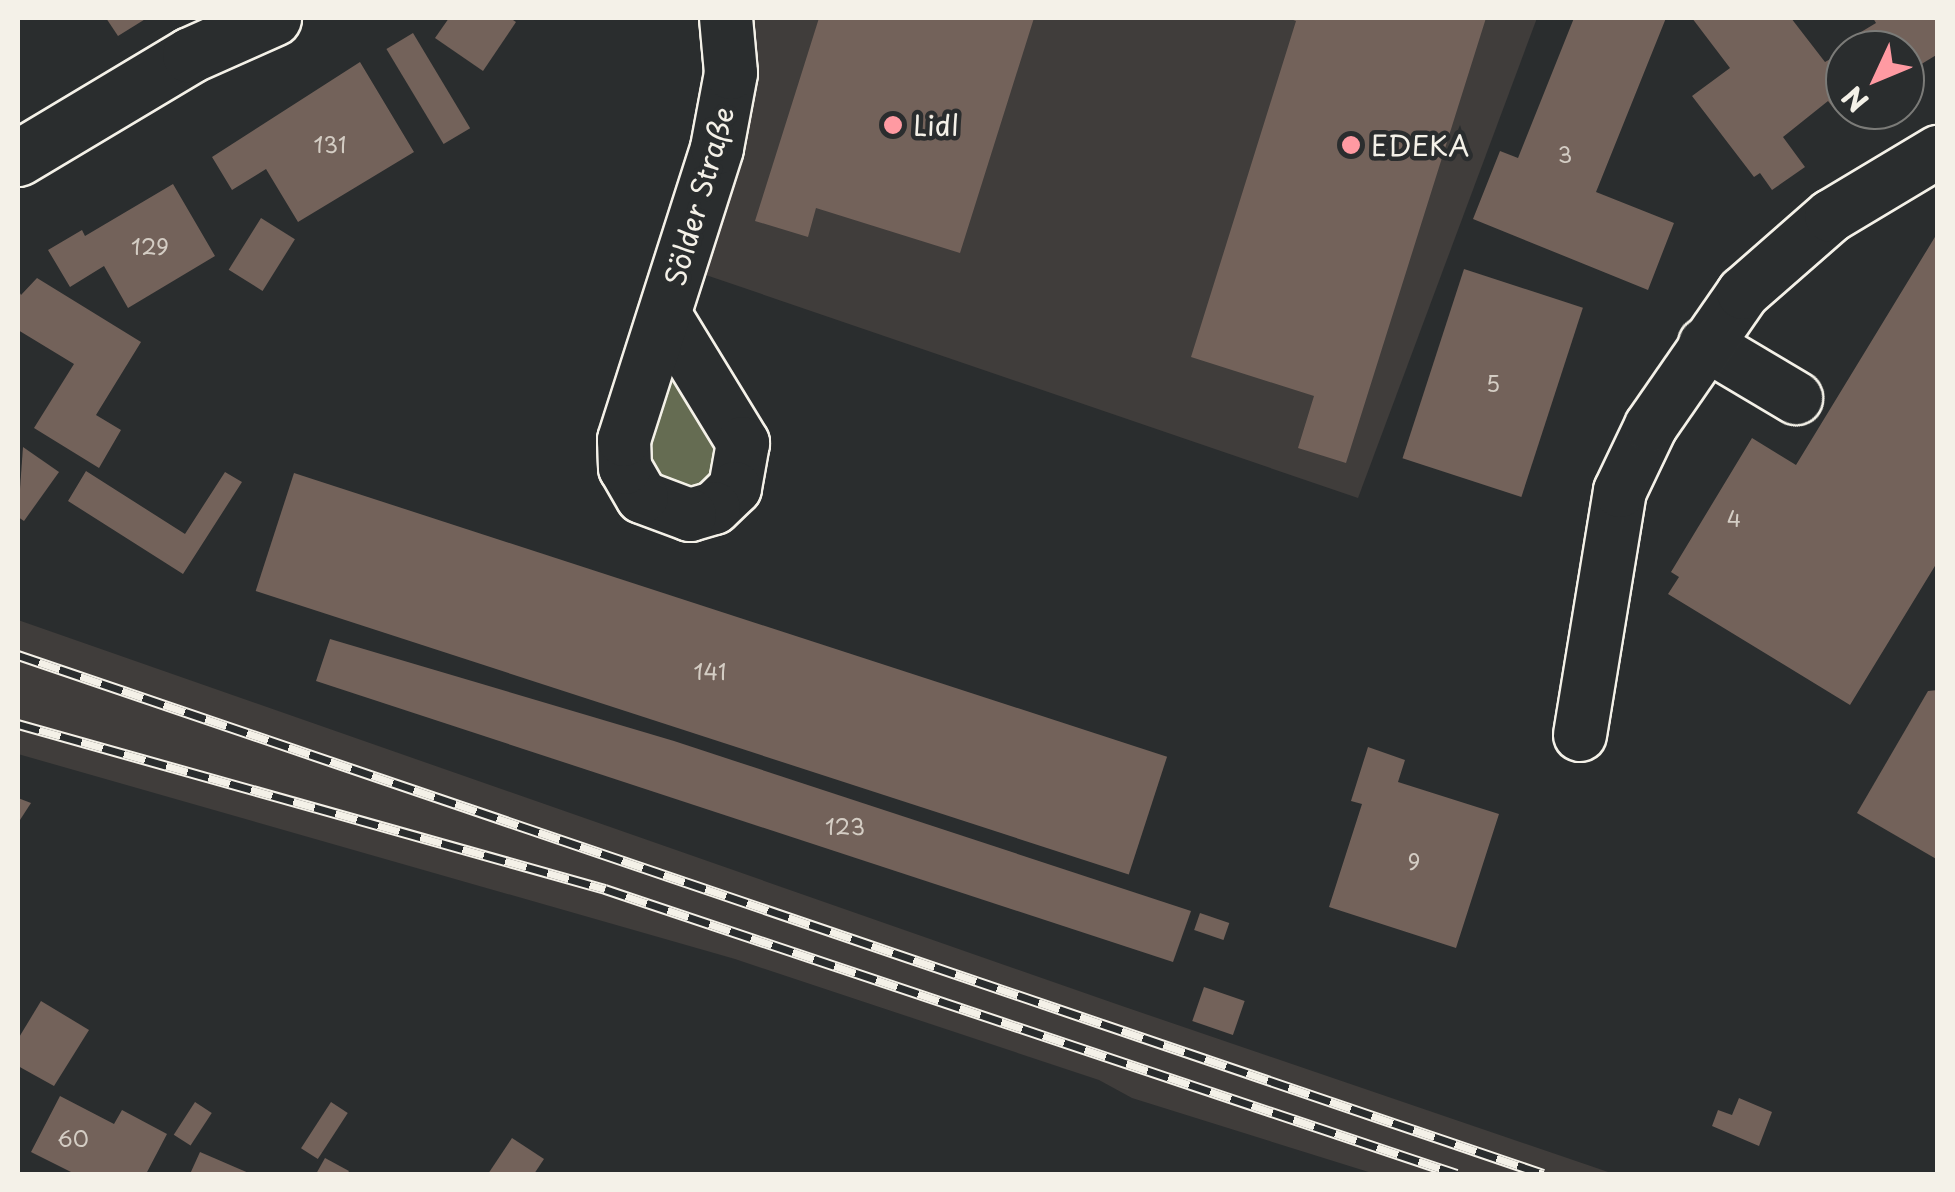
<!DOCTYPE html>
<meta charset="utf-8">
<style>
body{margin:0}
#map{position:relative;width:1955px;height:1192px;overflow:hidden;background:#2a2d2e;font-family:"Playpen Sans",sans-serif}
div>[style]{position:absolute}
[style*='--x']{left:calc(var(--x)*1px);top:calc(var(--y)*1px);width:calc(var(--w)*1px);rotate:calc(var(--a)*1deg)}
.built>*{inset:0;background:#403d3b}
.green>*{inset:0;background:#656c52}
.building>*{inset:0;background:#73625a;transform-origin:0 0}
.roads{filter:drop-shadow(2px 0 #f4f1e8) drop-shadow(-2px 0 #f4f1e8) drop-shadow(0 2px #f4f1e8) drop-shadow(0 -2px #f4f1e8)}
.street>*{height:52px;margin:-26px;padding:0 26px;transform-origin:26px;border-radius:26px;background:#2a2d2e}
.secondary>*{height:55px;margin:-27.5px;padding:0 27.5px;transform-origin:27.5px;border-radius:27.5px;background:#2a2d2e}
.rail>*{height:11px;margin-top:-5.5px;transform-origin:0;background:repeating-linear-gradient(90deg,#2a2d2e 0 22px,#f4f1e8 0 44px);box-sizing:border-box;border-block:2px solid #f4f1e8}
.dots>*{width:28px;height:28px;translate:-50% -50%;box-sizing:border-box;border:5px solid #2a2d2e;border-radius:50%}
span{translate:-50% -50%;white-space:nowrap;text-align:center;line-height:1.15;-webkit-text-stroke:9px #2a2d2e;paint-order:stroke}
.number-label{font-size:22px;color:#d4cdc4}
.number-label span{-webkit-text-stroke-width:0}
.poi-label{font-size:28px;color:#f4f1e8}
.left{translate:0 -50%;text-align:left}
.street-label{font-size:28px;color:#f4f1e8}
.frame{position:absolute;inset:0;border:20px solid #f4f1e8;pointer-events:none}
.north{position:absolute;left:1825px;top:30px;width:100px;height:100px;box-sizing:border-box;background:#2a2d2e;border:2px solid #7b7b78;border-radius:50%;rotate:226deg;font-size:28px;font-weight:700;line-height:40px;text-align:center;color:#f4f1e8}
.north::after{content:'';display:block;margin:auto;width:35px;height:45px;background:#ff9aa2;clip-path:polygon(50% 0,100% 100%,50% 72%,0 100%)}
</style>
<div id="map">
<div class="built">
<i style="clip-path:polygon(750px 18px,1537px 18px,1358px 498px,703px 274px)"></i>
<i style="clip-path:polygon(18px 620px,1122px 1006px,1614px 1174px,1375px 1174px,1132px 1098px,1099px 1080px,735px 959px,18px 754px)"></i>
</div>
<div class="green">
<i style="clip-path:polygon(676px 371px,723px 462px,700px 491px,660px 480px,649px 462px,645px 440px,667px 375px)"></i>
</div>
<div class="building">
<i style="clip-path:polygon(106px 18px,147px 18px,118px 36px)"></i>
<i style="clip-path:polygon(449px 18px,510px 18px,516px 22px,483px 71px,435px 38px)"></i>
<i style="clip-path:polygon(819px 18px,1034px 18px,960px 253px,816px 208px,808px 237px,755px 221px)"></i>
<i style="clip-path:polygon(1288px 18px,1486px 18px,1346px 463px,1298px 448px,1314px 396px,1191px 357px,1296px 21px)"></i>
<i style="clip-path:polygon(1574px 18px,1666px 18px,1596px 192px,1674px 223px,1648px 290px,1473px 219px,1500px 151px,1518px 158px)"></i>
<i style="clip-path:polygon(1692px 18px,1791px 18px,1825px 62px,1845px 51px,1845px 105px,1835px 110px,1828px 101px,1783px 137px,1805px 167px,1772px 190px,1760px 173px,1754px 177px,1692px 96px,1730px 68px)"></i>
<i style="clip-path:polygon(1873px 18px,1938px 18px,1938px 54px,1905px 74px,1905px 50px,1846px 50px,1855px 45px,1851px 38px,1876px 23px)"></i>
<i style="left:413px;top:33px;width:111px;height:31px;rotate:59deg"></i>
<i style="clip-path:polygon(360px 62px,414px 152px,298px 222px,266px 169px,232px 190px,212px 157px)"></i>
<i style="clip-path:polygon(173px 184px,215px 256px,128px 308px,104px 266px,70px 287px,48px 250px,82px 230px,85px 236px)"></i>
<i style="left:261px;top:218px;width:40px;height:61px;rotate:32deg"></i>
<i style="clip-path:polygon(1938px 232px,1938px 561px,1850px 705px,1668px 594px,1679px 577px,1671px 572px,1752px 438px,1796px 465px)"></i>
<i style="left:1464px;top:269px;width:125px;height:199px;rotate:18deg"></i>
<i style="clip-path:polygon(37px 278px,141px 342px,96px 415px,121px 430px,99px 468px,34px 428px,74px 364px,18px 330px,18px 289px,21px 295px)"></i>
<i style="clip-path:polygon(23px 447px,59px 472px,24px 521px,18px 517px)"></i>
<i style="clip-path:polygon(86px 471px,185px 534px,225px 472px,242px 482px,183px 574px,68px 501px)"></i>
<i style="left:294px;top:473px;width:918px;height:124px;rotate:18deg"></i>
<i style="clip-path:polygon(330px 639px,674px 741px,1191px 911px,1173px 962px,316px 681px)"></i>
<i style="clip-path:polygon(1938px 690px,1938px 860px,1857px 813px,1928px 691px)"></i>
<i style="clip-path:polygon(1368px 747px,1405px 760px,1398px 782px,1499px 814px,1456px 948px,1329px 907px,1362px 804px,1351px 801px)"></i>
<i style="clip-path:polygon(18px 798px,31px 803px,18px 823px)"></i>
<i style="left:1200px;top:913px;width:31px;height:18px;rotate:19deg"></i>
<i style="left:1204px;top:987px;width:43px;height:36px;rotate:19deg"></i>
<i style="clip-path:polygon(41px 1001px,89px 1030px,54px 1086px,18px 1066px,18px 1039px)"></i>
<i style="clip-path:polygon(60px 1096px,114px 1124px,122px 1110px,167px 1134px,146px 1174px,75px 1174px,31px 1152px)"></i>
<i style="clip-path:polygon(1739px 1098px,1772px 1112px,1759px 1146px,1712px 1126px,1718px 1110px,1732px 1115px)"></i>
<i style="left:195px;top:1102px;width:20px;height:39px;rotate:33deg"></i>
<i style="left:331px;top:1102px;width:20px;height:55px;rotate:33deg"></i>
<i style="clip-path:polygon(512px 1138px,544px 1159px,534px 1174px,488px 1174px)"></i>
<i style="clip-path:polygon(200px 1152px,251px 1174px,190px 1174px)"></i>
<i style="clip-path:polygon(325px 1158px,349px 1171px,347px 1174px,316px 1174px)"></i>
</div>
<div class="roads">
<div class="street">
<i style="--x:665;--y:315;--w:150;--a:58.6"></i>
<i style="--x:743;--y:443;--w:46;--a:100.1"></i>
<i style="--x:735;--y:488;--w:29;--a:136"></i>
<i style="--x:714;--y:508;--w:25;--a:164"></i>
<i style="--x:690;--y:515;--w:51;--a:-159.4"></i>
<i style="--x:642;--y:497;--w:34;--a:-120"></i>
<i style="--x:625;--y:468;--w:28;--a:-92"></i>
<i style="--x:624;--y:440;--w:306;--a:-72.3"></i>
<i style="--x:717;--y:148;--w:76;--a:-79.4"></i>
<i style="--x:731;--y:73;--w:55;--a:-95.2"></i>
<i style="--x:1705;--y:344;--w:106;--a:30.7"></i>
<i style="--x:1580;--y:735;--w:247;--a:-80.7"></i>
<i style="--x:1620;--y:491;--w:72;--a:-64.5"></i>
<i style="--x:1651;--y:426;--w:162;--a:-55.3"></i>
<i style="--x:1743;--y:293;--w:117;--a:-41.2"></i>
<i style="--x:1831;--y:216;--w:125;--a:-30.9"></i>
</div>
<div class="secondary">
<i style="--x:18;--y:158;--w:200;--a:-30.9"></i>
<i style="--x:190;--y:55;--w:91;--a:-24"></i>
</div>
</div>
<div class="rail">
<i style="--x:18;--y:655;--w:1611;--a:18.79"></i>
<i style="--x:18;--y:724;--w:610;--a:15.7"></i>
<i style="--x:605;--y:889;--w:898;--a:18.5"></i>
</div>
<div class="dots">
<i style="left:893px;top:125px;background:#ff9aa2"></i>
<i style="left:1351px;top:145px;background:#ff9aa2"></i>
</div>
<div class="number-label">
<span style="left:330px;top:144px">131</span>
<span style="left:1565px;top:154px">3</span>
<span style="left:150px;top:246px">129</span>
<span style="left:1493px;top:383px">5</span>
<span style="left:1734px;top:518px">4</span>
<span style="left:710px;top:671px">141</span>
<span style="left:845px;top:826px">123</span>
<span style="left:1414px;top:861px">9</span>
<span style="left:73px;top:1138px">60</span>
</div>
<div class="poi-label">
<span class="left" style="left:913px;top:125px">Lidl</span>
<span class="left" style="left:1371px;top:145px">EDEKA</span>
</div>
<div class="street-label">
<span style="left:699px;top:196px;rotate:-74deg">Sölder Straße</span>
</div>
<div class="frame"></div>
<div class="north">N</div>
</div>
